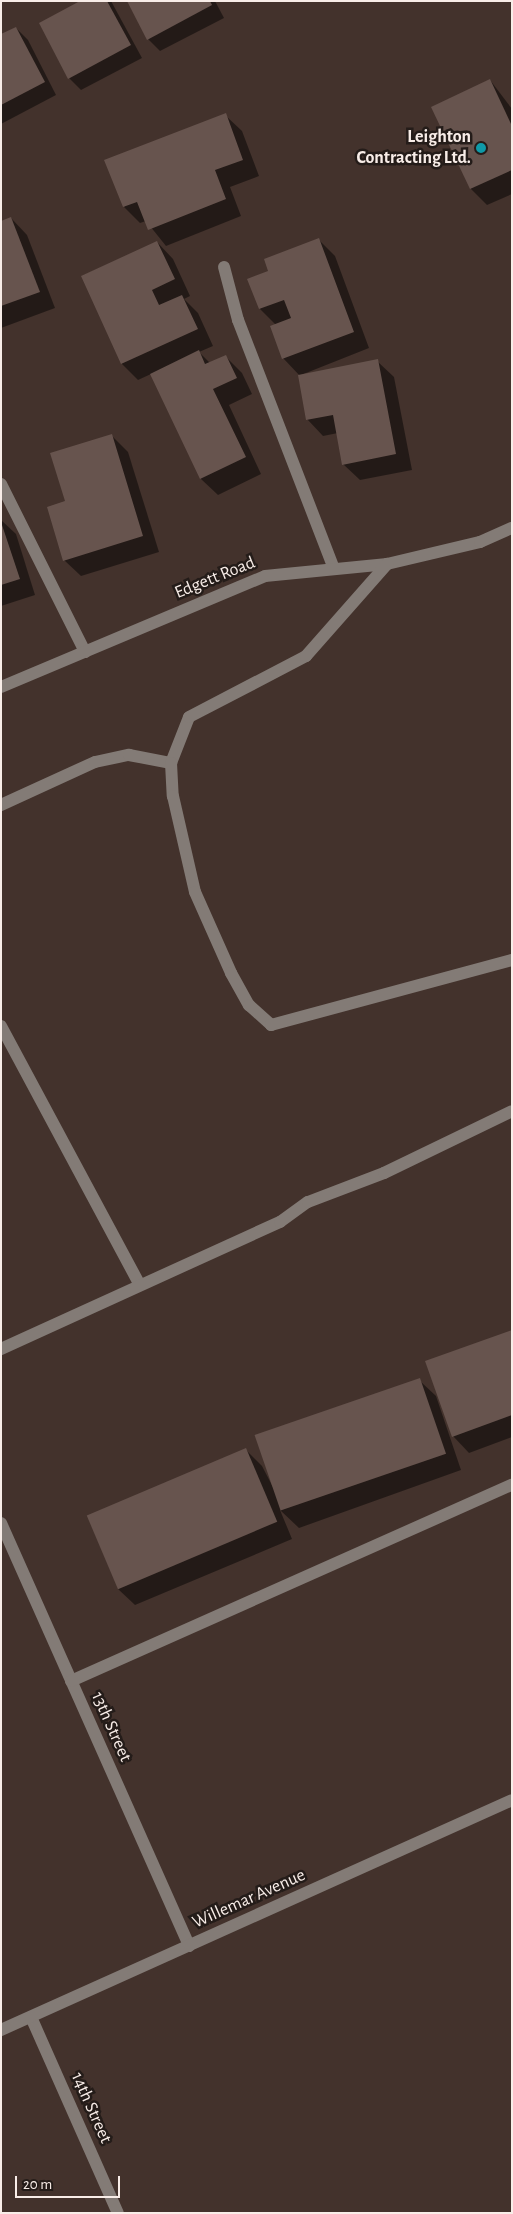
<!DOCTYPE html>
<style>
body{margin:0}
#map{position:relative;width:513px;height:2214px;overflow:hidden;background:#43322c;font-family:"Alegreya Sans",sans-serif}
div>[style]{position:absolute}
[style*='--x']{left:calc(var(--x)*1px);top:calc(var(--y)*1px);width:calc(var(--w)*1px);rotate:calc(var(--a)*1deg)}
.shadow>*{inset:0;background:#0007}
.building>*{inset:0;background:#67544e;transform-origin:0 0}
.minor>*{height:12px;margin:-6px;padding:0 6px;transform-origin:6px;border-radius:6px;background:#837b76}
.dots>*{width:14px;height:14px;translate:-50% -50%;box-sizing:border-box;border:2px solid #241c19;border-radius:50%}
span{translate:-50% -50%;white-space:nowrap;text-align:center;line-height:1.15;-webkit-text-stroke:5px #241c19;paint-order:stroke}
.poi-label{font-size:18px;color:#f8ede8;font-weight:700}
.right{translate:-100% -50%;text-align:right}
.street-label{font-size:18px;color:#f8ede8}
.frame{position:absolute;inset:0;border:2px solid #f8ede8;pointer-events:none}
.scale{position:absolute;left:15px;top:2176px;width:105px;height:22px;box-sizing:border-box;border:2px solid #f8ede8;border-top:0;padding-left:6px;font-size:15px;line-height:18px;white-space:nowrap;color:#f8ede8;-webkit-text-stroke:4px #241c19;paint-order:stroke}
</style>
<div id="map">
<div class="shadow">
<i style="clip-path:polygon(83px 1px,111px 1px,142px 58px,81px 90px,69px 78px)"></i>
<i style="clip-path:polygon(128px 1px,215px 1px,224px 18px,160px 51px,148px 39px)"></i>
<i style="clip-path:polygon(16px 28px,28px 40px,56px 95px,1px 124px,1px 36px)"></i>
<i style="clip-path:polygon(490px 80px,512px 109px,512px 194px,487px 205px,471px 189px,433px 107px)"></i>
<i style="clip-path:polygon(225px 115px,242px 131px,259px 176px,230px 187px,241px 216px,166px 246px,146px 221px,140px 223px,124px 207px)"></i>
<i style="clip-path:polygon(11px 218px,27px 235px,55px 308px,1px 328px,1px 222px)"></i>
<i style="clip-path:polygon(318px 239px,335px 256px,369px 348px,301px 375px,377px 361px,394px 377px,412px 470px,360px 480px,343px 464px,338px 433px,323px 436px,307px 419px,300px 376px,283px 358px,276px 325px,260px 309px,270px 272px)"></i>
<i style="clip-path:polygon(157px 242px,173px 259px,190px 296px,184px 299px,198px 313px,213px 346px,199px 352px,210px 363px,225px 356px,242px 373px,252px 394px,229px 405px,261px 474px,218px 495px,201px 479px,151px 374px,138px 380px,122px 364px,82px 276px)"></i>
<i style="clip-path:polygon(111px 435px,128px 452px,159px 552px,81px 576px,64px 560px,66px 502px)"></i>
<i style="clip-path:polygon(1px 520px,16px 534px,35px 595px,1px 606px)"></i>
<i style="clip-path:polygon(512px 1331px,512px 1437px,469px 1453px,453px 1436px)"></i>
<i style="clip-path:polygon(419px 1380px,436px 1396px,461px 1470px,299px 1528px,280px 1510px,292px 1539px,135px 1605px,118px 1589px,246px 1450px,262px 1466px,277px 1495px)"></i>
</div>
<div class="building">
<i style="clip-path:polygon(80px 1px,107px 1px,131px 45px,68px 79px,39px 23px)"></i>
<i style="clip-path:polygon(127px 1px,210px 1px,212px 5px,147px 40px)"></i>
<i style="clip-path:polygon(16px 27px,45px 82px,1px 105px,1px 34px)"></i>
<i style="clip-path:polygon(490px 79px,512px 126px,512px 170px,470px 189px,431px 107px)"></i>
<i style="clip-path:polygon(226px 113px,243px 160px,215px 170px,226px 199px,148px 230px,137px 202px,123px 207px,104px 160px)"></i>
<i style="clip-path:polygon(11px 217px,40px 292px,1px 306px,1px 221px)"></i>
<i style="clip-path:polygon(319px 238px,354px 332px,282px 359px,270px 326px,291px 318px,284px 300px,259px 309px,247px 279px,268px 271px,264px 259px)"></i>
<i style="clip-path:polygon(157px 241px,175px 279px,152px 290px,159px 305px,182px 295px,198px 329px,121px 364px,81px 276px)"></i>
<i style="clip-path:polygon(199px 350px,205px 364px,226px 355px,237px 378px,213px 389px,246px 457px,200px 479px,150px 374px)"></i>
<i style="clip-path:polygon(378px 359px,396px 454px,342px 465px,333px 415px,306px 420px,298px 375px)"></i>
<i style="clip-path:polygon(112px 434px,143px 536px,63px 561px,47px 507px,65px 501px,50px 453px)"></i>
<i style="clip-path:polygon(1px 522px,20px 579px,1px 585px)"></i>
<i style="clip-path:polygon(512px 1330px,512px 1415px,452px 1437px,425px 1361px)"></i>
<i style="left:420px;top:1378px;width:80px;height:175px;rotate:71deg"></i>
<i style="left:246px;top:1448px;width:80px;height:173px;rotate:67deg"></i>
</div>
<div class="minor">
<i style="--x:224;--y:267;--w:55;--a:75.2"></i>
<i style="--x:238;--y:320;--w:267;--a:68.9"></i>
<i style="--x:1;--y:484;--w:188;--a:63.4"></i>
<i style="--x:1;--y:687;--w:286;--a:-22.8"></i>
<i style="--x:265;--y:576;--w:123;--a:-5.6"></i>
<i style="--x:387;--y:564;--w:96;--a:-13.3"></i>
<i style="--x:480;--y:542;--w:35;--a:-24"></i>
<i style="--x:171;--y:763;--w:49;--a:-68.6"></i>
<i style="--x:189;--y:717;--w:132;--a:-27.5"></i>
<i style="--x:306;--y:656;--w:123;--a:-48.6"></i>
<i style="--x:1;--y:805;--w:103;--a:-24.6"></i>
<i style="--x:95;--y:762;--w:35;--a:-12"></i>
<i style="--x:129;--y:755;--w:43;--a:10.8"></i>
<i style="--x:171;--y:763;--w:33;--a:87"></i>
<i style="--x:173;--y:796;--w:98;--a:77.1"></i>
<i style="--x:195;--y:892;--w:89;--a:66"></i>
<i style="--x:231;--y:973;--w:37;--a:61"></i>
<i style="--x:249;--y:1005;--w:30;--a:42"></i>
<i style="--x:271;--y:1025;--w:250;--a:-15.1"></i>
<i style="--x:1;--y:1026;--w:292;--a:61.8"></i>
<i style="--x:1;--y:1349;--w:307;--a:-24.5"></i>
<i style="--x:280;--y:1222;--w:34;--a:-36"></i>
<i style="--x:308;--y:1202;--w:81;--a:-20.9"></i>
<i style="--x:384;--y:1173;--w:142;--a:-25.8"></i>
<i style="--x:1;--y:1523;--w:463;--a:66"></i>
<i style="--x:71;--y:1681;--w:483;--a:-24"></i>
<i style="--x:31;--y:2017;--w:214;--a:66.1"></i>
<i style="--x:1;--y:2030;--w:560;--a:-24.23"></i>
</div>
<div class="dots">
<i style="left:481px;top:148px;background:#0f9aa8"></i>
</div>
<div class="poi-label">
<span class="right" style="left:471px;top:148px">Leighton<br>Contracting Ltd.</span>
</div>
<div class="street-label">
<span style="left:215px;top:578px;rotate:-22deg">Edgett Road</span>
<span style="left:111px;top:1727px;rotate:66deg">13th Street</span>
<span style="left:249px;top:1899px;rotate:-24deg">Willemar Avenue</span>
<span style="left:91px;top:2108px;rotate:66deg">14th Street</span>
</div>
<div class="frame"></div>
<div class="scale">20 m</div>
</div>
